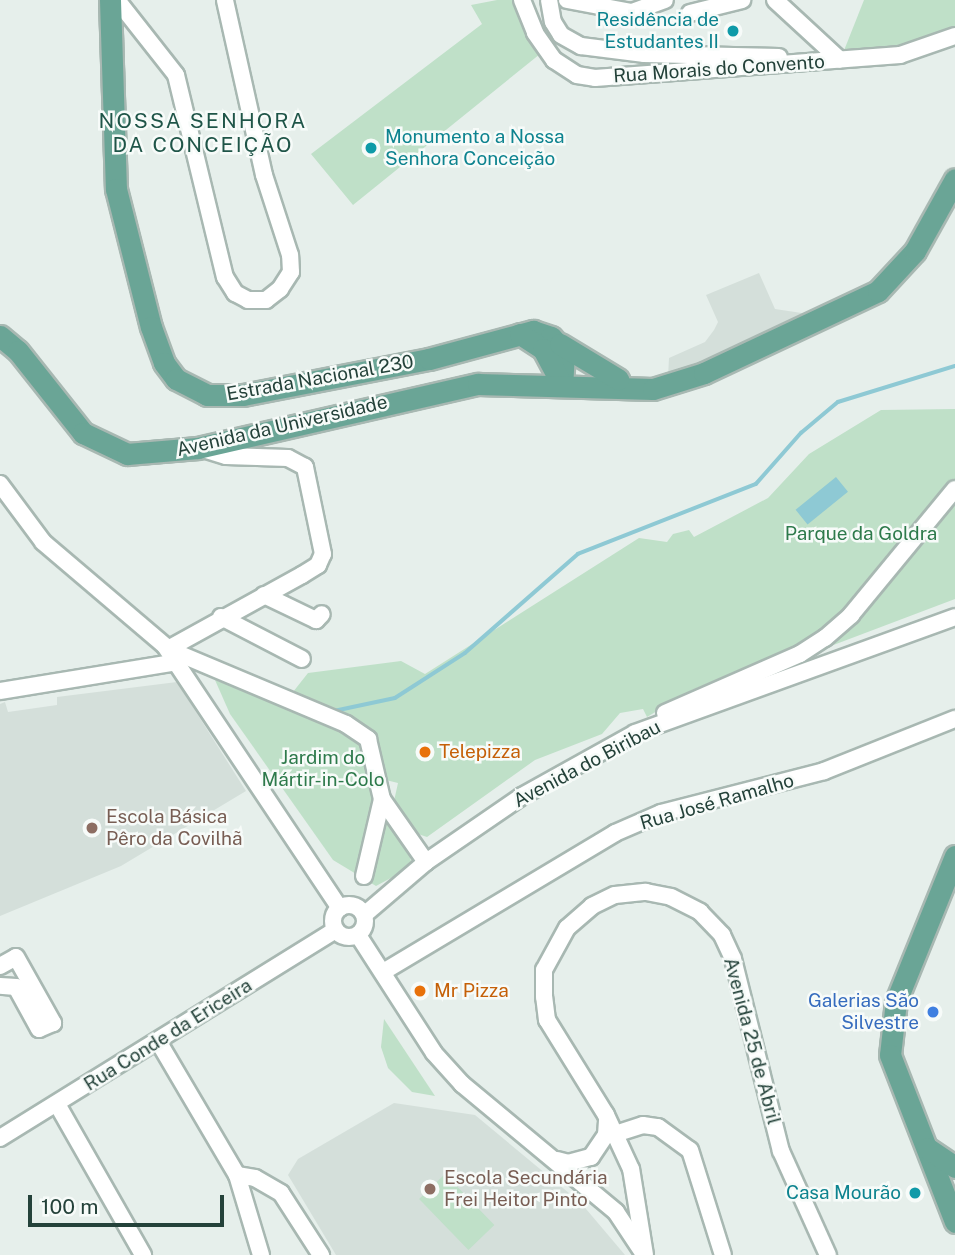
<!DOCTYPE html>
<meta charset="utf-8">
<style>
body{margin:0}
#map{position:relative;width:955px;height:1255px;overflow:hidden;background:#e6efeb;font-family:"Public Sans",sans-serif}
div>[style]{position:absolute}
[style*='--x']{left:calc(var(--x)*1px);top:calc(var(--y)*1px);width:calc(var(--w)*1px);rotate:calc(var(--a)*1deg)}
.built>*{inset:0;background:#d4dfda}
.green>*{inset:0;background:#bfe0c8;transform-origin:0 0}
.water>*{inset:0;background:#8ec9d4;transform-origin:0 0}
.stream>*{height:3.5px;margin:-1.75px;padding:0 1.75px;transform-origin:1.75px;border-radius:1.75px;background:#8ec9d4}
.roads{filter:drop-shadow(2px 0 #a8b8b2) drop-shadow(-2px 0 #a8b8b2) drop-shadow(0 2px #a8b8b2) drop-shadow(0 -2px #a8b8b2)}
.minor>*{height:16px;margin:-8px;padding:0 8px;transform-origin:8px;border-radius:8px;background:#fff}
.minor>.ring{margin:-8px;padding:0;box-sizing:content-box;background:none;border:16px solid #fff;border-radius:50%}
.major>*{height:21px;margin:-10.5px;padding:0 10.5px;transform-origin:10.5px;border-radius:10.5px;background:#6aa596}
.dots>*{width:19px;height:19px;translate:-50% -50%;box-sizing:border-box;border:4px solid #f7fbf9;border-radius:50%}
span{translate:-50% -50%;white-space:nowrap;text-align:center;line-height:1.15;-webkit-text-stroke:5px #f7fbf9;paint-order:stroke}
.culture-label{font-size:19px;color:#0d838f}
.right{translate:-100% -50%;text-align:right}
.left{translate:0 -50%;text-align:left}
.street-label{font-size:19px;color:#24423a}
.park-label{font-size:19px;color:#2d7a4b}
.food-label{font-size:19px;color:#c56008}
.education-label{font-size:19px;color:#785e54}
.shop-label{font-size:19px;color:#366cbe}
.neighbourhood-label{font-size:21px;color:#1f5548;letter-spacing:2px}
.scale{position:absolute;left:28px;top:1195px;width:196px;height:32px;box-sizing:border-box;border:4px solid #24423a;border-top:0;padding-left:9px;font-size:21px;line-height:24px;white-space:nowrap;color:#24423a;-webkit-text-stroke:5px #f7fbf9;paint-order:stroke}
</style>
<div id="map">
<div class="built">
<i style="clip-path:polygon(759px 273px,775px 309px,815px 315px,668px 377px,669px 358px,705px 342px,714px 330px,718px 322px,706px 295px)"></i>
<i style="clip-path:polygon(177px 682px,246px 791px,121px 866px,0 916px,0 704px,5px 702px,8px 712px,57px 705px,57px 697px)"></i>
<i style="clip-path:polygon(394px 1103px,475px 1115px,581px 1203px,625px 1255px,336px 1255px,288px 1175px,298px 1159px)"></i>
</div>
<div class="green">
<i style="clip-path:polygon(497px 0,513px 0,540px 54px,353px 205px,311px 154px,482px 24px,471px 5px)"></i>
<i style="clip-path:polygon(864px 0,955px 0,955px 26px,897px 48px,843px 53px)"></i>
<i style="clip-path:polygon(955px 409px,955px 599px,807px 655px,797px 646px,692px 690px,647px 717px,643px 709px,620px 713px,602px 734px,535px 760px,427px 837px,418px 834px,394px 801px,398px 783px,386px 780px,372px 735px,293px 692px,308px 673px,401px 661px,425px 674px,639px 538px,667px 542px,673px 534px,689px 530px,694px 537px,768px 498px,809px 454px,881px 410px)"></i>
<i style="clip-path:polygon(215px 680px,347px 729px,362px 742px,407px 847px,411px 861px,402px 872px,376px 886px,333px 860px,230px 714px)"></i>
<i style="clip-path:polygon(384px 1019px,435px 1096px,412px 1092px,388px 1068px,381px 1047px)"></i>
<i style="left:445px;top:1174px;width:71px;height:36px;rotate:46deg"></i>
</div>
<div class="water">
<i style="left:836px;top:477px;width:19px;height:52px;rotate:51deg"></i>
</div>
<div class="stream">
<i style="--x:334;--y:711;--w:62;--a:-12"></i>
<i style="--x:395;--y:698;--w:83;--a:-32.7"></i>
<i style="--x:465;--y:653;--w:150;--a:-41.2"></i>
<i style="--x:578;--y:554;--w:191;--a:-21.5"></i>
<i style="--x:756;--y:484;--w:68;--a:-48.6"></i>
<i style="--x:801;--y:433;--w:48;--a:-40"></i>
<i style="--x:838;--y:402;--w:122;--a:-17.1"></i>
</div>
<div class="roads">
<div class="minor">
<i style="--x:117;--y:0;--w:95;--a:51.8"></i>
<i style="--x:176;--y:75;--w:208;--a:76.4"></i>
<i style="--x:225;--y:277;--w:19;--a:58"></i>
<i style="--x:235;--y:293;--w:15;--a:28"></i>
<i style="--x:248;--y:300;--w:18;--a:0"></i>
<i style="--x:266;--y:300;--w:18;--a:-38"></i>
<i style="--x:280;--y:289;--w:20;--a:-57"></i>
<i style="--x:291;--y:272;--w:17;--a:-93"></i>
<i style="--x:290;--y:255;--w:84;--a:-108"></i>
<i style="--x:264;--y:175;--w:179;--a:-102.6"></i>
<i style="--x:522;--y:0;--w:35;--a:68"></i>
<i style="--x:535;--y:33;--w:33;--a:55"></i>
<i style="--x:554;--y:60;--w:27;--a:33"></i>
<i style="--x:577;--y:75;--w:18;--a:9"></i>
<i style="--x:595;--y:78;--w:306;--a:-4.3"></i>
<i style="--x:900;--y:55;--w:58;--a:-19.1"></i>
<i style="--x:549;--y:0;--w:22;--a:80"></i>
<i style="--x:553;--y:22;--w:15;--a:58"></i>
<i style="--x:561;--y:35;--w:23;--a:29"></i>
<i style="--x:581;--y:46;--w:64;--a:7.2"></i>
<i style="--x:644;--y:54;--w:135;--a:1.3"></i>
<i style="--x:567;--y:0;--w:66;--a:10.5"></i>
<i style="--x:632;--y:12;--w:35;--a:-20"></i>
<i style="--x:775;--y:0;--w:88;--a:42.7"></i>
<i style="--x:690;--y:13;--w:54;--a:-14"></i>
<i style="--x:0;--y:484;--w:72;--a:53.4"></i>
<i style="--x:43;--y:542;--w:160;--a:40.4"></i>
<i style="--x:165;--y:646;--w:315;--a:56.3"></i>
<i style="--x:264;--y:595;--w:58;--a:25.7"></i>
<i style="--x:316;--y:620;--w:8;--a:-45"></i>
<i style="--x:221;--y:617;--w:91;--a:27.4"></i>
<i style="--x:168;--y:649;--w:153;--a:-28.9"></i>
<i style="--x:302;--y:575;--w:19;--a:-32"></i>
<i style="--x:318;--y:565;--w:12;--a:-66"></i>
<i style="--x:323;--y:554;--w:89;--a:-101.7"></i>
<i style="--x:305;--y:467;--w:19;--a:-152"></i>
<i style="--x:288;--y:458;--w:62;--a:-178.2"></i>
<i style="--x:226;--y:456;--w:27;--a:-163"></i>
<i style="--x:168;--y:649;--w:193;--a:22.8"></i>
<i style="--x:346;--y:724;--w:27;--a:34"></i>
<i style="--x:368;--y:739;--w:62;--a:76.9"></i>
<i style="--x:382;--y:799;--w:77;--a:55.1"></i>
<i style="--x:0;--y:691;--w:179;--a:-9.3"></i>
<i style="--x:665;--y:713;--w:147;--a:-23.6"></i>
<i style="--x:800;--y:654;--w:30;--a:-33"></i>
<i style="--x:825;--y:638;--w:35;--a:-41"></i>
<i style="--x:851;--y:615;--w:163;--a:-50.5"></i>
<i style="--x:364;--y:876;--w:79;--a:-76.8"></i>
<i class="ring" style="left:333px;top:905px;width:16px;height:16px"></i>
<i style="--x:364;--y:915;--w:82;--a:-40.5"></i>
<i style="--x:426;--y:862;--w:116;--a:-34.5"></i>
<i style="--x:522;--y:796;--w:129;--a:-29.1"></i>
<i style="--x:635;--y:733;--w:340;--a:-19.9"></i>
<i style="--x:358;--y:935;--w:140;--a:57.2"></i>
<i style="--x:434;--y:1053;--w:42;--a:47.9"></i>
<i style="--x:462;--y:1084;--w:200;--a:39.7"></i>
<i style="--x:616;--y:1212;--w:49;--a:56.6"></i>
<i style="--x:0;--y:966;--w:18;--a:-29"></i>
<i style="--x:16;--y:957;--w:76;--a:60.7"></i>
<i style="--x:53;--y:1023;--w:15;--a:157"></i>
<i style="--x:39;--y:1029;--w:48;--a:-118.7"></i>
<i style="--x:16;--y:987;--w:16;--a:-176"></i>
<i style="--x:383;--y:972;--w:270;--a:-30.9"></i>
<i style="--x:615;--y:833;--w:50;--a:-23.5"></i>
<i style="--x:661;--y:813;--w:168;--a:-14.4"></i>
<i style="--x:824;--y:771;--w:141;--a:-21.7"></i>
<i style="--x:158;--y:1041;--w:156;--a:59.5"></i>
<i style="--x:237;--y:1175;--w:84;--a:73.3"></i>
<i style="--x:57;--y:1104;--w:174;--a:60.3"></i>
<i style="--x:615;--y:1134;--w:29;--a:-18"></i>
<i style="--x:643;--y:1125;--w:15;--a:8"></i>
<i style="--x:658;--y:1127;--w:39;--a:36"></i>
<i style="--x:690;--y:1150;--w:110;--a:72.6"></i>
<i style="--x:0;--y:1138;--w:394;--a:-31.8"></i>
<i style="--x:557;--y:1160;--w:11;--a:15"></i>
<i style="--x:568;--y:1163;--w:24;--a:-15"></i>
<i style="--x:591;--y:1157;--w:27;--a:-56"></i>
<i style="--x:606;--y:1135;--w:15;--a:-86"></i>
<i style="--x:237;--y:1175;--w:18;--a:9"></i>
<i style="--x:255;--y:1178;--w:30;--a:30"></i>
<i style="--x:281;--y:1193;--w:74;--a:57.2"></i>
<i style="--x:645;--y:1255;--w:87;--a:-99.2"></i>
<i style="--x:631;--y:1169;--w:60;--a:-114.8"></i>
<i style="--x:606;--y:1115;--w:112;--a:-121.8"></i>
<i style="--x:547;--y:1020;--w:23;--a:-97"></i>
<i style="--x:544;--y:997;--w:27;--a:-90"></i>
<i style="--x:544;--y:970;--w:48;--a:-61.3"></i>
<i style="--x:567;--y:928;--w:33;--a:-41"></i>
<i style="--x:592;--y:906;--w:25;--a:-26"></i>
<i style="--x:615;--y:895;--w:31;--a:-6"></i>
<i style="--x:646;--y:892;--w:25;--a:11"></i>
<i style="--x:671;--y:897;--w:33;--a:27"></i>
<i style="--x:700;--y:912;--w:32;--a:46"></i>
<i style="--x:722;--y:935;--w:26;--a:65"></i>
<i style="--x:733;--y:959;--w:198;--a:76"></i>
<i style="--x:781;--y:1151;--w:114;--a:65.7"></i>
</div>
<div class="major">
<i style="--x:110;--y:0;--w:189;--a:88.2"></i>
<i style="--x:116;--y:189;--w:142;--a:75.8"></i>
<i style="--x:151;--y:327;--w:38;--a:70"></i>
<i style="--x:164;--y:363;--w:20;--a:53"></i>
<i style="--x:176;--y:379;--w:35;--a:27"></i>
<i style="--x:207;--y:395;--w:36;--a:0"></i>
<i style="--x:243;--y:395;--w:189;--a:-11"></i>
<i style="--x:429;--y:359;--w:108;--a:-15.1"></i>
<i style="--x:533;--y:331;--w:19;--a:18"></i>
<i style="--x:551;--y:337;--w:19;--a:47"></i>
<i style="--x:564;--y:351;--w:33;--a:93"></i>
<i style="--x:520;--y:334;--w:27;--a:33"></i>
<i style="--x:543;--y:349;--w:40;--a:62"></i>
<i style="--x:0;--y:336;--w:23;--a:40"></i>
<i style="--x:18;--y:351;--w:105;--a:51.6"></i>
<i style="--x:83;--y:433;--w:49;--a:25.5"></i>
<i style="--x:127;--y:454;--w:71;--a:-4.8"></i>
<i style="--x:198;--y:448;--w:287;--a:-12.9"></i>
<i style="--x:478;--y:384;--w:175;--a:1.6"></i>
<i style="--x:653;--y:389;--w:53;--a:-17.4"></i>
<i style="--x:704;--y:373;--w:192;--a:-25.2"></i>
<i style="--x:878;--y:291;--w:54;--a:-47.2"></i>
<i style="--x:915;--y:251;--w:82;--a:-60.9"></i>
<i style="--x:560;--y:344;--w:68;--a:31.1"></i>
<i style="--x:955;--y:856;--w:157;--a:112.1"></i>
<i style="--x:896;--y:1001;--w:54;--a:96.3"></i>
<i style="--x:890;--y:1055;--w:179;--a:68.7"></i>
<i style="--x:927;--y:1148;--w:34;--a:34"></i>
</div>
</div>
<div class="dots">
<i style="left:733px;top:31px;background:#0f9aa8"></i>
<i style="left:371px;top:148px;background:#0f9aa8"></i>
<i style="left:425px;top:752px;background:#e8710a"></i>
<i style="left:92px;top:828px;background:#8d6e63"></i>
<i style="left:420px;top:991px;background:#e8710a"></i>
<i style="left:933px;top:1012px;background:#3f7fe0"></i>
<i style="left:430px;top:1189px;background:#8d6e63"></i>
<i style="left:915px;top:1193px;background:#0f9aa8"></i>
</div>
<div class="culture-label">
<span class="right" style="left:719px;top:31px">Residência de<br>Estudantes II</span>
<span class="left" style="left:385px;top:148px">Monumento a Nossa<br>Senhora Conceição</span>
<span class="right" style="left:901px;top:1193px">Casa Mourão</span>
</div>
<div class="street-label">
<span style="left:719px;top:69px;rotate:-4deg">Rua Morais do Convento</span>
<span style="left:320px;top:378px;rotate:-10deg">Estrada Nacional 230</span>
<span style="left:282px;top:426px;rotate:-13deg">Avenida da Universidade</span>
<span style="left:587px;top:764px;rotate:-28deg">Avenida do Biribau</span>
<span style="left:717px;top:802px;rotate:-16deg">Rua José Ramalho</span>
<span style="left:168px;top:1035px;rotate:-32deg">Rua Conde da Ericeira</span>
<span style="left:752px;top:1041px;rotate:75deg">Avenida 25 de Abril</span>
</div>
<div class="park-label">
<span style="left:861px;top:534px">Parque da Goldra</span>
<span style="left:323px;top:769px">Jardim do<br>Mártir-in-Colo</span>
</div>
<div class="food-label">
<span class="left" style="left:439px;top:752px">Telepizza</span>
<span class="left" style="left:434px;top:991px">Mr Pizza</span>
</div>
<div class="education-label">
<span class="left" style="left:106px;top:828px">Escola Básica<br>Pêro da Covilhã</span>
<span class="left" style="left:444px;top:1189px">Escola Secundária<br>Frei Heitor Pinto</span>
</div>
<div class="shop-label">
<span class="right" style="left:919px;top:1012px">Galerias São<br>Silvestre</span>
</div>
<div class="neighbourhood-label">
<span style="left:203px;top:133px">NOSSA SENHORA<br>DA CONCEIÇÃO</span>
</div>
<div class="scale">100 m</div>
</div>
